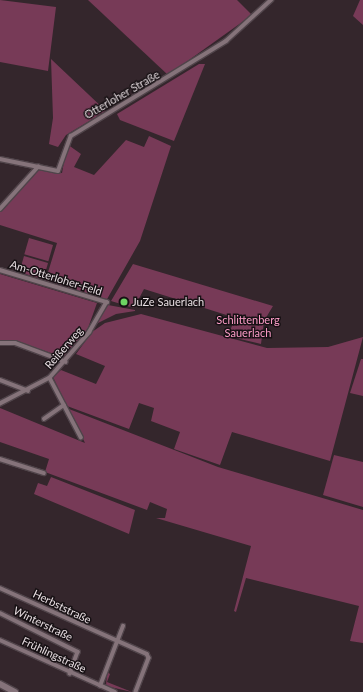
<!DOCTYPE html>
<meta charset="utf-8">
<style>
body{margin:0}
#map{position:relative;width:363px;height:692px;overflow:hidden;background:#34262c;font-family:Lato,sans-serif}
div>[style]{position:absolute}
[style*='--x']{left:calc(var(--x)*1px);top:calc(var(--y)*1px);width:calc(var(--w)*1px);rotate:calc(var(--a)*1deg)}
.green>*{inset:0;background:#773a57;transform-origin:0 0}
.roads{filter:drop-shadow(1px 0 #50444a) drop-shadow(-1px 0 #50444a) drop-shadow(0 1px #50444a) drop-shadow(0 -1px #50444a)}
.minor>*{height:3.5px;margin:-1.75px;padding:0 1.75px;transform-origin:1.75px;border-radius:1.75px;background:#85737a}
.secondary>*{height:5.5px;margin:-2.75px;padding:0 2.75px;transform-origin:2.75px;border-radius:2.75px;background:#85737a}
.dots>*{width:11px;height:11px;translate:-50% -50%;box-sizing:border-box;border:2px solid #171114;border-radius:50%}
span{translate:-50% -50%;white-space:nowrap;text-align:center;line-height:1.15;-webkit-text-stroke:3px #171114;paint-order:stroke}
.street-label{font-size:11px;color:#e8dee2}
.poi-label{font-size:11px;color:#e8dee2}
.left{translate:0 -50%;text-align:left}
.park-label{font-size:11px;color:#fd9dc8}
</style>
<div id="map">
<div class="green">
<i style="clip-path:polygon(0 0,56px 7px,48px 71px,0 62px)"></i>
<i style="clip-path:polygon(88px 0,237px 0,252px 15px,168px 75px)"></i>
<i style="clip-path:polygon(360px 0,363px 0,363px 25px,353px 16px)"></i>
<i style="clip-path:polygon(51px 59px,106px 111px,66px 135px,58px 147px,49px 144px,53px 118px)"></i>
<i style="clip-path:polygon(199px 64px,205px 64px,174px 141px,120px 120px,117px 114px)"></i>
<i style="clip-path:polygon(149px 136px,171px 146px,140px 241px,106px 301px,45px 282px,57px 243px,0 225px,0 211px,39px 170px,62px 173px,67px 144px,81px 154px,74px 167px,94px 175px,126px 140px,144px 147px)"></i>
<i style="left:29px;top:238px;width:25px;height:17px;rotate:16deg"></i>
<i style="left:24px;top:256px;width:25px;height:17px;rotate:16deg"></i>
<i style="clip-path:polygon(133px 264px,273px 306px,264px 321px,261px 344px,227px 336px,236px 318px,144px 289px,134px 308px,111px 301px)"></i>
<i style="clip-path:polygon(0 274px,97px 303px,88px 328px,66px 358px,18px 342px,0 341px)"></i>
<i style="clip-path:polygon(108px 305px,135px 310px,135px 311px,116px 314px,96px 324px)"></i>
<i style="clip-path:polygon(141px 314px,267px 348px,328px 347px,363px 337px,330px 461px,232px 432px,220px 465px,174px 449px,180px 432px,151px 421px,154px 408px,139px 403px,129px 429px,67px 406px,53px 377px,61px 370px,96px 384px,105px 366px,76px 354px,92px 332px,105px 323px)"></i>
<i style="clip-path:polygon(361px 359px,363px 359px,363px 396px,350px 393px)"></i>
<i style="clip-path:polygon(0 408px,85px 443px,69px 409px,218px 467px,363px 510px,363px 643px,350px 641px,359px 606px,246px 578px,236px 612px,234px 611px,251px 546px,156px 518px,165px 518px,167px 509px,150px 502px,147px 510px,45px 472px,49px 459px,0 442px)"></i>
<i style="clip-path:polygon(334px 455px,363px 462px,363px 507px,323px 495px)"></i>
<i style="clip-path:polygon(51px 477px,135px 510px,129px 534px,34px 494px,38px 483px,47px 486px)"></i>
<i style="clip-path:polygon(107px 672px,110px 674px,107px 682px,132px 692px,106px 686px)"></i>
</div>
<div class="roads">
<div class="minor">
<i style="--x:0;--y:159;--w:59;--a:11.7"></i>
<i style="--x:58;--y:171;--w:37;--a:-70"></i>
<i style="--x:71;--y:136;--w:182;--a:-31.5"></i>
<i style="--x:226;--y:41;--w:61;--a:-42.3"></i>
<i style="--x:0;--y:209;--w:57;--a:-47.9"></i>
<i style="--x:0;--y:270;--w:112;--a:16.7"></i>
<i style="--x:107;--y:302;--w:34;--a:120"></i>
<i style="--x:90;--y:332;--w:61;--a:131"></i>
<i style="--x:50;--y:378;--w:56;--a:152.5"></i>
<i style="--x:0;--y:343;--w:15;--a:0"></i>
<i style="--x:15;--y:343;--w:54;--a:20.4"></i>
<i style="--x:50;--y:378;--w:67;--a:62.3"></i>
<i style="--x:0;--y:380;--w:30;--a:21"></i>
<i style="--x:44;--y:419;--w:24;--a:-35"></i>
<i style="--x:0;--y:459;--w:46;--a:17.7"></i>
<i style="--x:0;--y:588;--w:161;--a:24.2"></i>
<i style="--x:147;--y:654;--w:4;--a:63"></i>
<i style="--x:149;--y:658;--w:36;--a:111"></i>
<i style="--x:0;--y:613;--w:87;--a:26.6"></i>
<i style="--x:78;--y:652;--w:23;--a:110"></i>
<i style="--x:0;--y:640;--w:126;--a:24.3"></i>
<i style="--x:100;--y:686;--w:64;--a:-69"></i>
</div>
<div class="secondary">
<i style="--x:0;--y:684;--w:17;--a:28"></i>
</div>
</div>
<div class="dots">
<i style="left:124px;top:302px;background:#6dd362"></i>
</div>
<div class="street-label">
<span style="left:122px;top:95px;rotate:-30deg">Otterloher Straße</span>
<span style="left:56px;top:278px;rotate:17deg">Am-Otterloher-Feld</span>
<span style="left:64px;top:348px;rotate:-49deg">Reißerweg</span>
<span style="left:62px;top:607px;rotate:26deg">Herbststraße</span>
<span style="left:43px;top:624px;rotate:26deg">Winterstraße</span>
<span style="left:54px;top:655px;rotate:25deg">Frühlingstraße</span>
</div>
<div class="poi-label">
<span class="left" style="left:132px;top:302px">JuZe Sauerlach</span>
</div>
<div class="park-label">
<span style="left:248px;top:327px">Schlittenberg<br>Sauerlach</span>
</div>
</div>
